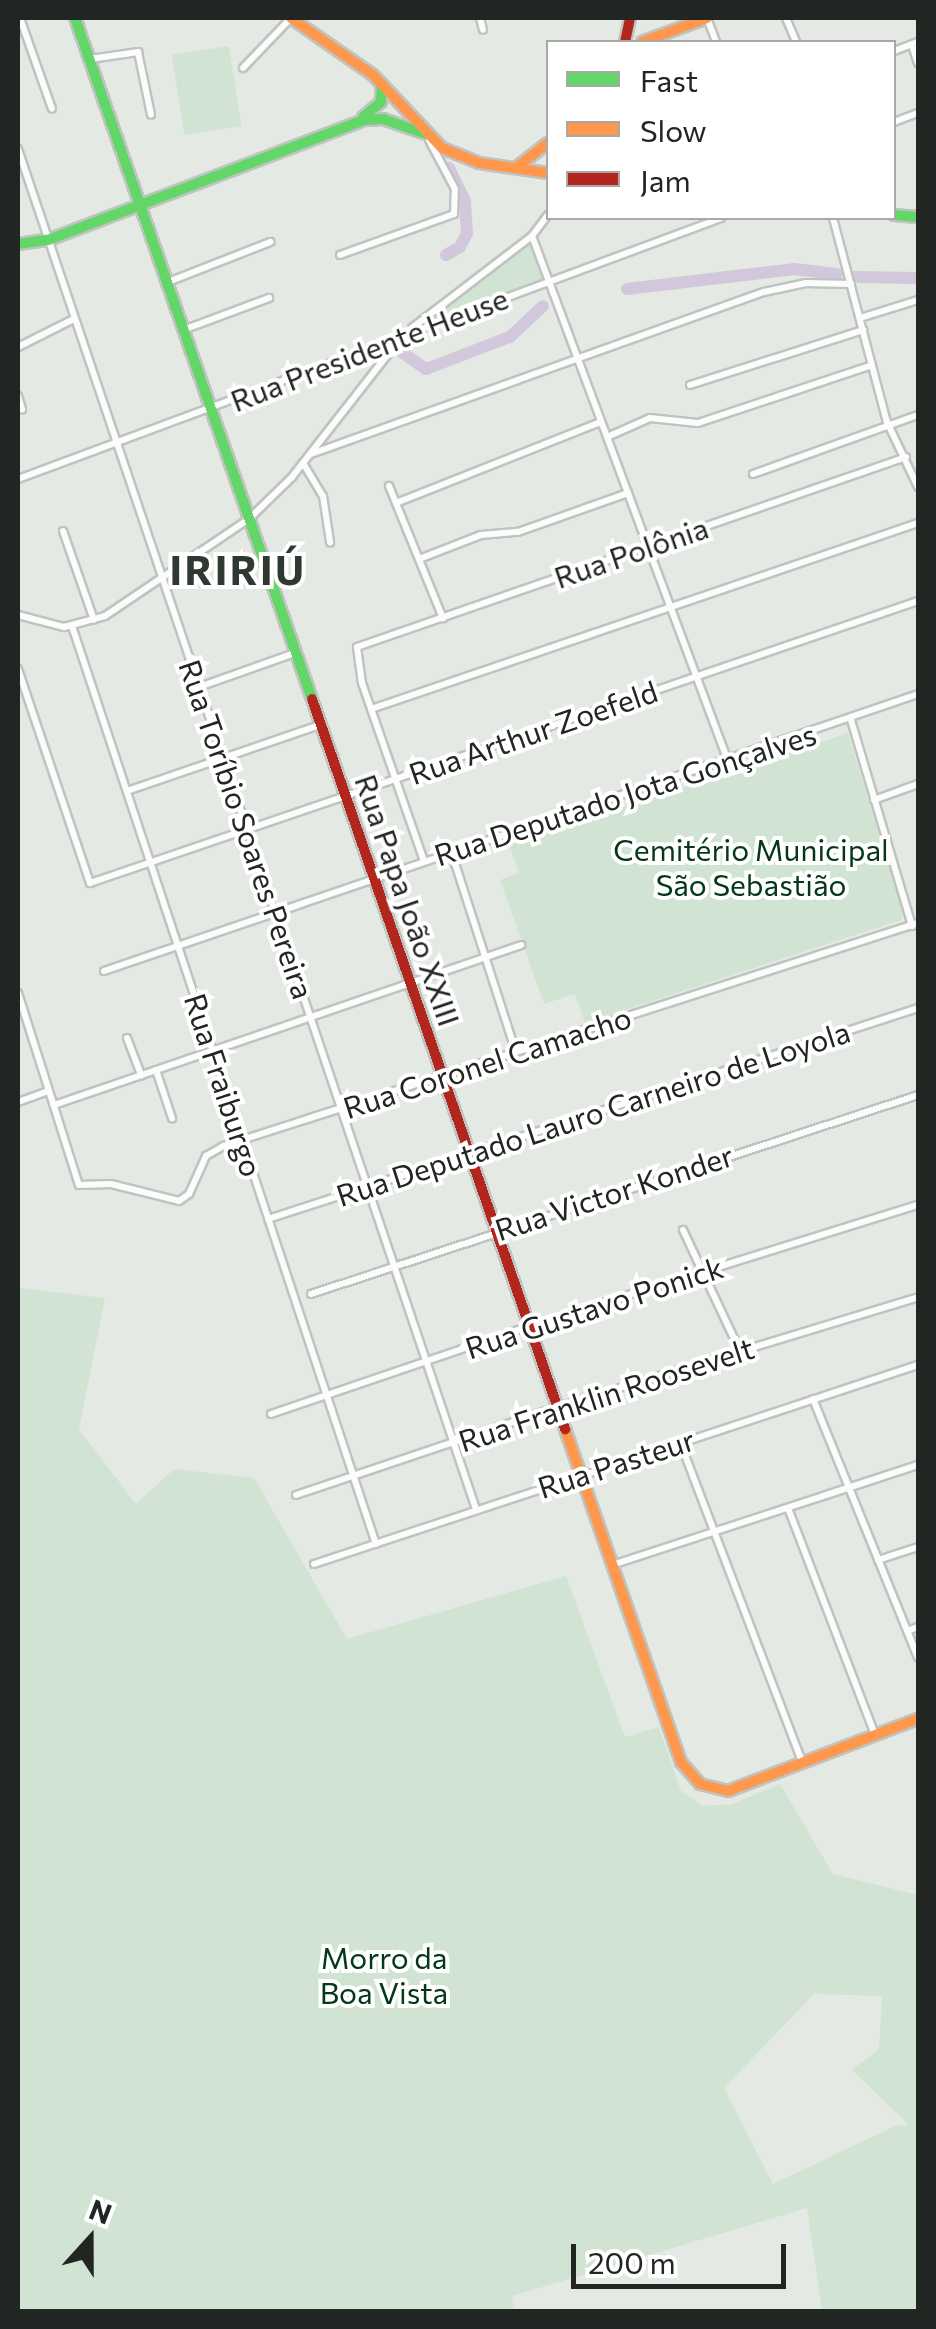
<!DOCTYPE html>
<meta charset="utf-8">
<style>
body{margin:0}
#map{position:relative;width:936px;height:2329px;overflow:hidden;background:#e4e9e4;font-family:Commissioner,sans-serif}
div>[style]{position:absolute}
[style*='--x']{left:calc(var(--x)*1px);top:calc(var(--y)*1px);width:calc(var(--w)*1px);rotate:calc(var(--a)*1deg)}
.green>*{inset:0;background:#d1e4d4;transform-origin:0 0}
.river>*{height:12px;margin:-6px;padding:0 6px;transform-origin:6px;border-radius:6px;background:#d2c7db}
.roads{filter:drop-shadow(2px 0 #c0c4c0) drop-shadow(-2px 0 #c0c4c0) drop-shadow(0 2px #c0c4c0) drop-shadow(0 -2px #c0c4c0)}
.street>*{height:6px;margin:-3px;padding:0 3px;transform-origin:3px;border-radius:3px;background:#fbfcfb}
.fast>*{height:10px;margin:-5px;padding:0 5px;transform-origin:5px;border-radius:5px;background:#63d668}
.slow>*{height:10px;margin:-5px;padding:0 5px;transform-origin:5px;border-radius:5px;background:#ff974d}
.jam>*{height:10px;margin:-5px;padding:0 5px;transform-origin:5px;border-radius:5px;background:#b3261e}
span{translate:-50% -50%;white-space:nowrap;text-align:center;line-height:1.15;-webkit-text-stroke:8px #fff;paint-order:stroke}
.street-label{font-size:30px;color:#222623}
.park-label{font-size:30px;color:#043918}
.district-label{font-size:40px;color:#2f3831;font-weight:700;letter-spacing:2.5px}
.frame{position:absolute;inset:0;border:20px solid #222623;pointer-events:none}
.legend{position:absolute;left:546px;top:40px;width:350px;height:180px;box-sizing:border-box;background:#fff;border:2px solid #a7a8a7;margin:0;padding:12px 18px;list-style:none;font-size:30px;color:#222623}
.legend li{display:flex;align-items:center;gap:20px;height:50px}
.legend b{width:50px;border:2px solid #a7a8a7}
.north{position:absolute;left:40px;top:2189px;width:100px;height:100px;-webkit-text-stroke:8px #fff;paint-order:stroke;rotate:21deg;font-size:28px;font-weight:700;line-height:40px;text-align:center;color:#222623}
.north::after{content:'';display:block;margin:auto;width:35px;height:45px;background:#222623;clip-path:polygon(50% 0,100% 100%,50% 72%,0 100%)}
.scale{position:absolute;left:571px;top:2244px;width:215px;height:45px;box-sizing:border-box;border:5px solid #222623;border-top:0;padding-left:12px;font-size:30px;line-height:35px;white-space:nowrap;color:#222623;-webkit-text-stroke:8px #fff;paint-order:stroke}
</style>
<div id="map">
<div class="green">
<i style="left:229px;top:46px;width:81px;height:58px;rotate:81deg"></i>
<i style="clip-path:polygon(530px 245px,543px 276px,540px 283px,443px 317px,443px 310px)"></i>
<i style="clip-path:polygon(848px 733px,903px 913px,901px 920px,585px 1023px,575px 994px,544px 1004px,500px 880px,519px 873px,509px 845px)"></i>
<i style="clip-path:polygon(evenodd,18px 1281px,19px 1288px,105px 1298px,79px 1429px,136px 1504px,174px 1469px,254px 1478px,347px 1639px,566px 1576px,625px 1737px,659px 1727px,681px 1791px,703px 1806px,732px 1804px,780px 1784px,833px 1874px,918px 1895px,918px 2311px,822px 2311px,807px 2208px,512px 2296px,514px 2311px,18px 2311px,18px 1281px,814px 1994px,882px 1996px,879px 2049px,852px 2070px,909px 2125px,895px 2126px,773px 2184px,724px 2088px,814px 1994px)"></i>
</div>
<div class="river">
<i style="--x:446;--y:255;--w:16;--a:-30"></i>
<i style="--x:460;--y:247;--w:16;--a:-63"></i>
<i style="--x:467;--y:233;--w:32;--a:-94"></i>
<i style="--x:465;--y:201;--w:37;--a:-116"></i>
<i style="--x:853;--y:277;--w:65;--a:0.9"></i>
<i style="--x:627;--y:289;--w:168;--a:-6.8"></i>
<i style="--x:794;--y:269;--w:43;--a:6.6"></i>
<i style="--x:403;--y:353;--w:28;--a:35"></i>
<i style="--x:426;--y:369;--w:90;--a:-20.9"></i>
<i style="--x:510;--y:337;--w:45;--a:-43.2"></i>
</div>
<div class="roads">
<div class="street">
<i style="--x:20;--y:18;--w:96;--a:70.6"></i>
<i style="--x:480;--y:18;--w:12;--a:76"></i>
<i style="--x:707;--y:18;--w:26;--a:69"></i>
<i style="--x:786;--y:18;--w:26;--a:67"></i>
<i style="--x:912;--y:45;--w:19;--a:72"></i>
<i style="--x:894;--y:51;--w:26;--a:-21"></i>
<i style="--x:90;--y:59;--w:49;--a:-8.3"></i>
<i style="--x:138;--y:52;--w:64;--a:78.3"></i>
<i style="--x:243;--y:68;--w:69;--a:-46.2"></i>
<i style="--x:894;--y:122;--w:26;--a:-21"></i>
<i style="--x:18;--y:149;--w:1435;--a:71.39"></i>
<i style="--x:833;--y:218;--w:211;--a:75.2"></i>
<i style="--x:887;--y:422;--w:72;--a:64.5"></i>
<i style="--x:532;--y:236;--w:560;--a:69.53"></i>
<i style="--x:340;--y:255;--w:121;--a:-19.8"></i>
<i style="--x:454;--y:214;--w:25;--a:-88"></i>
<i style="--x:455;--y:189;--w:55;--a:-118"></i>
<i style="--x:168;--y:282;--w:110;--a:-21.4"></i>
<i style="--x:860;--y:318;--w:61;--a:-17.2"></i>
<i style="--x:412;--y:328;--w:151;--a:-37.5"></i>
<i style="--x:532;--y:236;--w:26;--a:-53"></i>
<i style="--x:183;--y:330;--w:92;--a:-20.4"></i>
<i style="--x:18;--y:347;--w:63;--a:-26.6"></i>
<i style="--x:690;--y:385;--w:182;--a:-17.6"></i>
<i style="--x:18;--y:396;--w:14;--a:73"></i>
<i style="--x:607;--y:437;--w:47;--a:-23.8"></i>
<i style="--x:650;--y:418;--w:48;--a:5.9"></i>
<i style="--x:698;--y:423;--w:183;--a:-18.4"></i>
<i style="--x:311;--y:454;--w:481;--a:-19.7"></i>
<i style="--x:764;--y:292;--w:43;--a:-12.1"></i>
<i style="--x:806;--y:283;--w:45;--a:1.3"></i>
<i style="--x:303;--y:463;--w:39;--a:59"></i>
<i style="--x:323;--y:496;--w:47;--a:81.3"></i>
<i style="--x:753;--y:474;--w:175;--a:-19.7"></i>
<i style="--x:18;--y:479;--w:750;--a:-20.37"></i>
<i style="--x:389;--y:486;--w:143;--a:67.8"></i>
<i style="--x:396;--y:503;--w:220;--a:-21.6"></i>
<i style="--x:63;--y:531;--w:94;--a:70.8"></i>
<i style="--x:419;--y:559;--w:66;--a:-21.2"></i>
<i style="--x:481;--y:535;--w:37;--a:-5"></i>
<i style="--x:518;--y:532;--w:117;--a:-19.5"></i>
<i style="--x:18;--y:615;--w:48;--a:14.6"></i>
<i style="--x:64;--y:627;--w:42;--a:-15"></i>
<i style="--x:105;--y:616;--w:174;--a:-34"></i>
<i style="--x:249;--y:519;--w:60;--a:-44.3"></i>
<i style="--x:292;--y:477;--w:179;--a:-52"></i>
<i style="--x:72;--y:626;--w:967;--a:71.68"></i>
<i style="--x:18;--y:669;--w:226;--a:71.4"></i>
<i style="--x:90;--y:883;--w:875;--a:-18.81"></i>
<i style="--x:199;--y:687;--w:102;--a:-19.5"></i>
<i style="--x:371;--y:709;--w:578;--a:-18.78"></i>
<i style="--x:851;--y:720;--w:215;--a:73.5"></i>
<i style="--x:127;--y:791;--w:204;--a:-18.9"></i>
<i style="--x:874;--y:800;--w:47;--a:-20"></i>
<i style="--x:451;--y:851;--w:211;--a:72.1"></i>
<i style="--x:424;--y:861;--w:188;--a:-109.2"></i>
<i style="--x:362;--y:683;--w:36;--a:-98"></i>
<i style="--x:357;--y:647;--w:581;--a:-19.09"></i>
<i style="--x:104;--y:971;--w:860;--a:-18.79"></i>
<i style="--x:18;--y:993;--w:201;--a:72.4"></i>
<i style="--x:79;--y:1185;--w:32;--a:-2"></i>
<i style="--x:111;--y:1184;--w:70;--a:14"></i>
<i style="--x:179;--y:1201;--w:12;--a:-35"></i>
<i style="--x:189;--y:1194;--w:42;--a:-65.9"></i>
<i style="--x:206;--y:1156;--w:20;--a:-30"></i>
<i style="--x:223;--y:1146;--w:730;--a:-17.79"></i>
<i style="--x:127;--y:1038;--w:40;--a:69"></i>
<i style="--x:156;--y:1070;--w:51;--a:71.6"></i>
<i style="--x:18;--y:1102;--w:33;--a:-20"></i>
<i style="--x:54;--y:1105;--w:494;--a:-18.9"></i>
<i style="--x:268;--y:1219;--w:683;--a:-17.98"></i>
<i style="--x:683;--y:1230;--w:134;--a:64.8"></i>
<i style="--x:311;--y:1294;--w:639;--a:-18.15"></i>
<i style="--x:813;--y:1399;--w:279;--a:67.9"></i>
<i style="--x:271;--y:1414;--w:273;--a:-18.8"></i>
<i style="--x:529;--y:1326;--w:407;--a:-17.3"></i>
<i style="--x:680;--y:1442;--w:342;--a:69.1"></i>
<i style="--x:296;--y:1495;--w:275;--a:-18.6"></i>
<i style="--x:557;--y:1407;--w:377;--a:-16.9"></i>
<i style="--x:788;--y:1508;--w:243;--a:69"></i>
<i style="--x:878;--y:1560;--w:42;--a:-18"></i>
<i style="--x:314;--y:1564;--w:636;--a:-18.24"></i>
<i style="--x:612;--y:1565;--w:322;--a:-18.1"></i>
<i style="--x:907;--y:1631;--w:12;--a:-20"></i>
</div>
<div class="fast">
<i style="--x:75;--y:18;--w:721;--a:70.81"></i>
<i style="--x:363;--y:117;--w:23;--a:-40"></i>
<i style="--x:381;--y:102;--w:18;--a:-87"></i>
<i style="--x:894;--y:215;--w:24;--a:5"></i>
<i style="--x:18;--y:244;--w:30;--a:-8"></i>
<i style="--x:48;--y:240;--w:338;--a:-20.8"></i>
<i style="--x:364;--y:120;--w:19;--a:-3"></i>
<i style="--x:383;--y:119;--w:46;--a:19.2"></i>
</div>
<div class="slow">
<i style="--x:291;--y:18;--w:100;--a:34.8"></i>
<i style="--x:373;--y:75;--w:100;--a:46.6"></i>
<i style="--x:442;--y:148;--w:40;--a:22"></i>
<i style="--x:479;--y:163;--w:70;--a:8.2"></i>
<i style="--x:642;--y:42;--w:69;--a:-20.3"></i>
<i style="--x:517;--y:167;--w:39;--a:-38"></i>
<i style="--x:565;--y:1429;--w:353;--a:70.8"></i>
<i style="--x:681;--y:1762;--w:29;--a:49"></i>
<i style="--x:700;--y:1784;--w:29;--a:14"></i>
<i style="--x:728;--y:1791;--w:203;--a:-20.8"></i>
</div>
<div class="jam">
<i style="--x:625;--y:42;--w:25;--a:-78"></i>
<i style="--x:312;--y:699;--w:773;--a:70.88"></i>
</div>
</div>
<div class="street-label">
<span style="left:369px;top:349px;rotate:-21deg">Rua Presidente Heuse</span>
<span style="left:631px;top:552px;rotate:-19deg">Rua Polônia</span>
<span style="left:533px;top:732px;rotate:-19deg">Rua Arthur Zoefeld</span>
<span style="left:625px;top:794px;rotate:-18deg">Rua Deputado Jota Gonçalves</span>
<span style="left:247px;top:829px;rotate:71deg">Rua Toríbio Soares Pereira</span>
<span style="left:408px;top:900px;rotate:71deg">Rua Papa João XXIII</span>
<span style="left:487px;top:1062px;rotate:-18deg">Rua Coronel Camacho</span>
<span style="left:224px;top:1085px;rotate:72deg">Rua Fraiburgo</span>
<span style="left:593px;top:1113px;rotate:-18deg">Rua Deputado Lauro Carneiro de Loyola</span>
<span style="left:614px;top:1192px;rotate:-18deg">Rua Victor Konder</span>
<span style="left:594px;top:1307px;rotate:-18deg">Rua Gustavo Ponick</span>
<span style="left:606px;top:1394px;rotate:-18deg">Rua Franklin Roosevelt</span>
<span style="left:616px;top:1463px;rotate:-18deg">Rua Pasteur</span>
</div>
<div class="park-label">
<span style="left:751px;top:866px">Cemitério Municipal<br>São Sebastião</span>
<span style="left:384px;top:1974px">Morro da<br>Boa Vista</span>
</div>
<div class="district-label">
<span style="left:238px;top:569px">IRIRIÚ</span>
</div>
<div class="frame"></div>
<ul class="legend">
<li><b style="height:12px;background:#63d668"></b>Fast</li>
<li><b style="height:12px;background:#ff974d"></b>Slow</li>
<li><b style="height:12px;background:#b3261e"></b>Jam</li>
</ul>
<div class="north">N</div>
<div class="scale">200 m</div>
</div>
